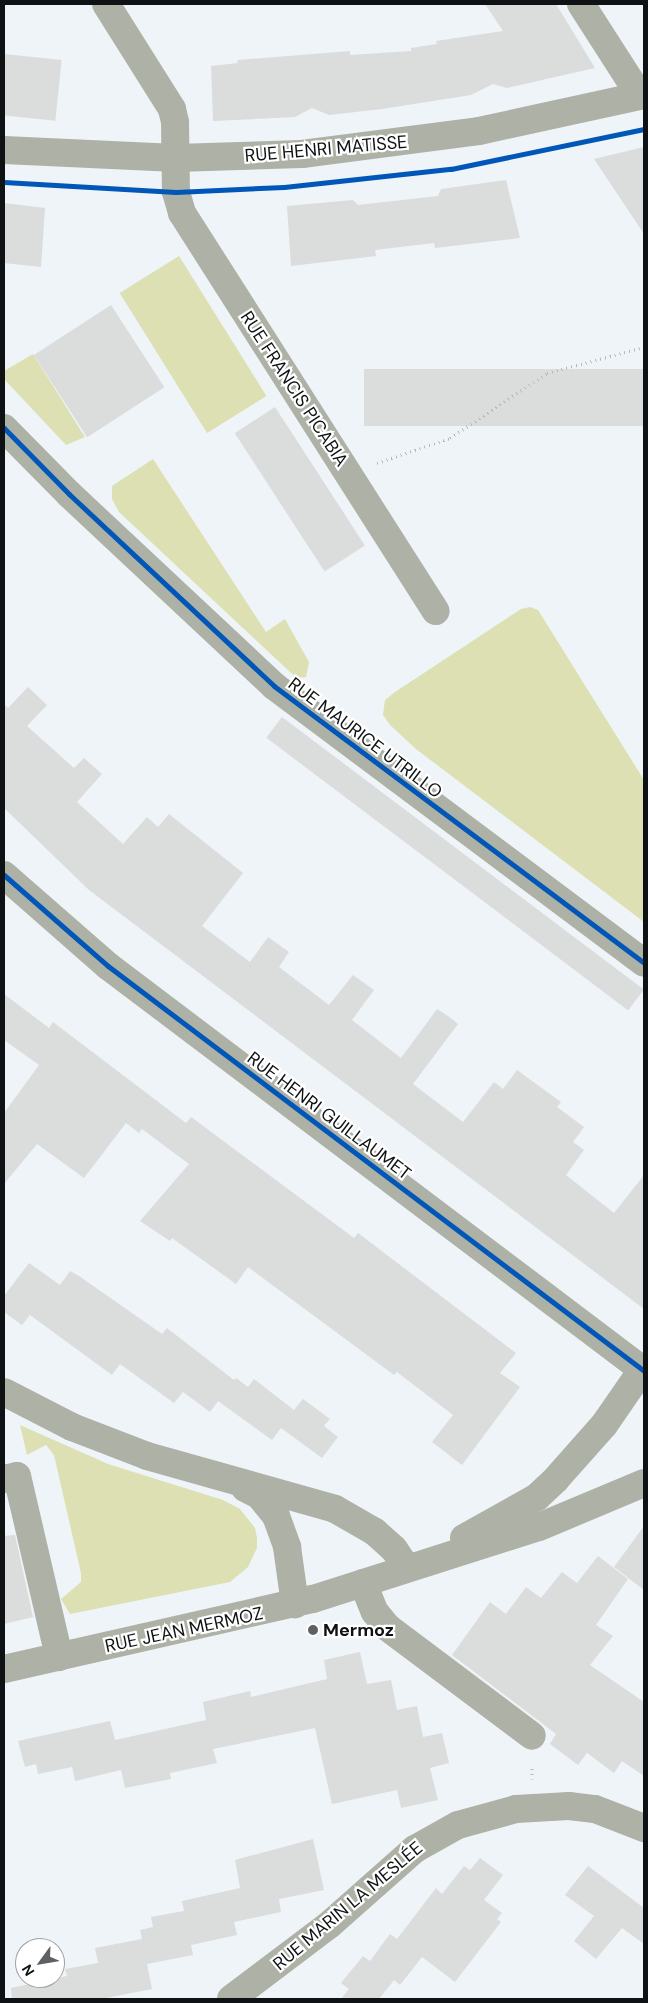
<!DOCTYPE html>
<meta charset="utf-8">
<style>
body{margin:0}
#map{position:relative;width:648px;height:2003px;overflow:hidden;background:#eff4f8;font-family:"DM Sans",sans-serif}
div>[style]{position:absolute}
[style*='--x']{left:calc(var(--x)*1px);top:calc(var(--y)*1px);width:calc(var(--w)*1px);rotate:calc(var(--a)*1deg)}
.green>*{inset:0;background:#dce0b3;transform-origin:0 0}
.building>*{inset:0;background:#dbdcdc;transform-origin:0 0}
.path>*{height:3px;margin-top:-1.5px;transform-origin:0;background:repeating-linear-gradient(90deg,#b7b8b3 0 1px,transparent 0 5px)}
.minor>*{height:28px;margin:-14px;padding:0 14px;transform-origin:14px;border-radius:14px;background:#aeb1a5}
.cycleway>*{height:5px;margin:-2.5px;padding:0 2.5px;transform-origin:2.5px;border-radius:2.5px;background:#0057b8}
.dots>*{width:14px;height:14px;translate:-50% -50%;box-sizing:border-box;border:2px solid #fff;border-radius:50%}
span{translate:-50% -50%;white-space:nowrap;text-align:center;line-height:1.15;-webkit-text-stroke:4.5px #fff;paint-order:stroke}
.street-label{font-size:18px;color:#0f1214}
.poi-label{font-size:18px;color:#0f1214;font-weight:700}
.left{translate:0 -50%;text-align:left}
.frame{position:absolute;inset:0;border:5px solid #0f1214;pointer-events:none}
.north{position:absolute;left:15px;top:1938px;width:50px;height:50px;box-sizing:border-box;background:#fff;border:1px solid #9fa0a1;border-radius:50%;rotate:238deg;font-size:14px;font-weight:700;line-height:20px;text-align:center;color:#0f1214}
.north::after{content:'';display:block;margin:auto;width:18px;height:22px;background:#5d6164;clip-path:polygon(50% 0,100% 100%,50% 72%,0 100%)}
</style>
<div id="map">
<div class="green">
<i style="left:179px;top:256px;width:165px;height:70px;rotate:58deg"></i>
<i style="clip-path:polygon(33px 354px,85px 437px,66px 445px,4px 379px,4px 371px)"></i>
<i style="clip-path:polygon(153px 459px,266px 632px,285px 619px,309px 662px,306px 677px,297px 678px,290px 672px,119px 512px,112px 499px,112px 486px)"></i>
<i style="clip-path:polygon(530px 607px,538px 610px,644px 780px,644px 922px,416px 749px,390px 725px,383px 715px,385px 700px,395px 692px,521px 609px)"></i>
<i style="clip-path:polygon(20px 1425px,108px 1464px,223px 1500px,240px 1509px,255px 1528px,257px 1538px,257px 1548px,248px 1567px,230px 1582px,70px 1614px,61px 1599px,81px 1582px,81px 1573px,54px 1455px,46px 1445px,27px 1455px)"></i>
</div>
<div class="building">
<i style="clip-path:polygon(485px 4px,556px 4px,595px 68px,507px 88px,493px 84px,471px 95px,382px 109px,329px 115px,312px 108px,295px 117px,213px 121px,211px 66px,238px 63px,237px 60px,350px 51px,350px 55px,411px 51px,411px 48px,437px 44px,436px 41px,503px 31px)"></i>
<i style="left:4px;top:54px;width:58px;height:61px;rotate:6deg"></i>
<i style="clip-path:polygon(644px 147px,644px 234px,594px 159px)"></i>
<i style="clip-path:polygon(506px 180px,520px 238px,435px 248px,434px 243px,375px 250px,376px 256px,291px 266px,287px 206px,353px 200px,358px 205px,438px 196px,441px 189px)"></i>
<i style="clip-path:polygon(4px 203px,45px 208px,41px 267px,4px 263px)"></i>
<i style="left:111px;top:305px;width:98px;height:92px;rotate:57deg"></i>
<i style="left:644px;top:369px;width:57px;height:280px;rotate:90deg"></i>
<i style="left:275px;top:407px;width:165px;height:48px;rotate:57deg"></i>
<i style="clip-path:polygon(28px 687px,47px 705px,27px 726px,74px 768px,84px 758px,102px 774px,77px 802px,123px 844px,147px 817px,158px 827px,169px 814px,243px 873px,202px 926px,250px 962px,268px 937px,289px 952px,279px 967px,329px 1005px,353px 975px,374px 990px,352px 1020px,401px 1058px,437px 1009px,448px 1016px,458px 1024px,413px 1084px,463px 1122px,494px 1082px,503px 1089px,517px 1070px,561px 1102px,557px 1107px,584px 1127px,573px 1142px,584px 1150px,566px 1175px,614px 1213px,644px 1175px,644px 1309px,89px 890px,4px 808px,4px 704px,8px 708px)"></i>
<i style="left:282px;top:717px;width:453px;height:26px;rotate:37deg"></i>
<i style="clip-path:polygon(4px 994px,49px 1028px,53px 1022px,186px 1123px,191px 1117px,354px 1238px,358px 1233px,516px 1353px,500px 1373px,520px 1387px,462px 1465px,432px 1442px,453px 1415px,397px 1372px,394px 1375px,248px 1267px,236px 1284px,172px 1238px,170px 1241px,140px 1221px,189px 1164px,142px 1129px,139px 1133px,126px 1123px,84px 1178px,37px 1144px,4px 1184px,4px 1113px,39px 1065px,4px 1040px)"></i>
<i style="clip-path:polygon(29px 1263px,60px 1285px,70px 1271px,79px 1276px,162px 1334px,167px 1328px,234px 1380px,236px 1378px,248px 1387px,254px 1379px,294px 1410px,303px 1399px,330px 1419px,324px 1426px,338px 1437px,322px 1458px,281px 1428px,272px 1440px,218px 1401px,210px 1412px,183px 1392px,174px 1403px,120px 1364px,112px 1375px,30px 1315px,22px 1325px,4px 1312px,4px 1296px)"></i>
<i style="clip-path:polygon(644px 1526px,644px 1590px,614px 1567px)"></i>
<i style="clip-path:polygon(15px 1535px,33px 1617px,4px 1624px,4px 1536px)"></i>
<i style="clip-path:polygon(598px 1556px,628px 1579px,596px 1625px,613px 1636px,590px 1665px,644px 1702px,644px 1776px,622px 1761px,614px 1773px,587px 1753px,578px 1765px,550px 1744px,556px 1734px,452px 1655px,490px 1602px,506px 1614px,526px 1587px,541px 1598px,562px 1572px,577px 1583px)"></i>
<i style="clip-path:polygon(360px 1652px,367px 1684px,391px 1680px,397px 1710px,417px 1706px,423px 1737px,442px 1733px,449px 1763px,430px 1768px,438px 1800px,401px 1808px,397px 1790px,332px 1804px,315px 1728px,213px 1749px,217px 1763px,170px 1773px,171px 1779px,125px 1788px,121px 1770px,75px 1781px,72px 1767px,38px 1774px,36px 1764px,25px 1767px,18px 1741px,110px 1721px,115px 1740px,206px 1720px,203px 1702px,250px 1691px,251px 1697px,327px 1679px,324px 1660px)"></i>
<i style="clip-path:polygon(313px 1839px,324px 1890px,279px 1899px,281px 1912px,234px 1922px,237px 1935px,191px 1945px,193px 1955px,147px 1964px,152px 1989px,101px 1999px,12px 1999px,11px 1988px,67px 1976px,65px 1969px,98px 1963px,95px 1948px,142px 1939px,140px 1930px,153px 1927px,151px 1917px,184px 1911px,182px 1901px,240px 1888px,235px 1860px)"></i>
<i style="clip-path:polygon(480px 1858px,503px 1875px,484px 1900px,502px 1913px,497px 1919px,501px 1922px,455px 1982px,422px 1957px,400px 1985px,394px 1980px,379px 1999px,341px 1999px,349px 1989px,341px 1983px,363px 1956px,370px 1961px,390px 1934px,397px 1939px,436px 1888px,442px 1894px,464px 1866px,470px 1870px)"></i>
<i style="clip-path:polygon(588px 1866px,644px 1908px,644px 1944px,622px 1928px,596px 1959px,574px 1941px,594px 1916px,565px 1895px)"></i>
</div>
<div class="path">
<i style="--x:377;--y:463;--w:77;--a:-18.9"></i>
<i style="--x:450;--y:438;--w:117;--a:-33.8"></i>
<i style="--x:547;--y:373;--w:100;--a:-15"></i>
<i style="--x:532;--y:1779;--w:13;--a:-90"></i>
</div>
<div class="minor">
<i style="--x:106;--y:4;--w:124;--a:57.8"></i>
<i style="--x:172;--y:109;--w:13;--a:77"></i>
<i style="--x:175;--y:122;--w:70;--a:89.2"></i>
<i style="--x:176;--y:192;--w:22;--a:74"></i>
<i style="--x:182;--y:213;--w:472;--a:57.5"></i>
<i style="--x:581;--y:4;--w:109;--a:57.3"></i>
<i style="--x:4;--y:150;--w:172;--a:2.7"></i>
<i style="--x:176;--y:158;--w:126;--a:-1.8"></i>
<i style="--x:302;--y:154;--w:178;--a:-7.4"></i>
<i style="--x:479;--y:131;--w:169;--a:-12.3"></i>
<i style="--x:4;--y:428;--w:93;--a:45.4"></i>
<i style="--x:69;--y:494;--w:281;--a:43.1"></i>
<i style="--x:274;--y:686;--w:462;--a:36.8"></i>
<i style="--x:4;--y:875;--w:138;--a:41.2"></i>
<i style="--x:108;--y:966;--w:672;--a:37.07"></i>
<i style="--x:4;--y:1392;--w:76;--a:27.2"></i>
<i style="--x:72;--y:1427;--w:80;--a:21.1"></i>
<i style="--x:147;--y:1456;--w:195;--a:15.7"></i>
<i style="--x:335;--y:1509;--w:46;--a:29.9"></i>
<i style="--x:375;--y:1532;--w:25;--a:42"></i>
<i style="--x:394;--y:1549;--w:23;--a:56"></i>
<i style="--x:4;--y:1479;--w:13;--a:-13"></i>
<i style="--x:17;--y:1476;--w:186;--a:76.9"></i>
<i style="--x:245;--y:1488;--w:16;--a:27"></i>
<i style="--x:259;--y:1495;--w:27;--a:51"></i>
<i style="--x:276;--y:1516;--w:33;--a:70"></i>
<i style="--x:287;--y:1547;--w:58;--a:82"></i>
<i style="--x:464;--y:1538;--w:84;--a:-29.3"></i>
<i style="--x:537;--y:1497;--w:26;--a:-43"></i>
<i style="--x:556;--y:1479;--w:72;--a:-48.4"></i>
<i style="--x:604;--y:1425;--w:67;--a:-55.4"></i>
<i style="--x:363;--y:1583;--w:31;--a:68"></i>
<i style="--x:375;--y:1612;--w:19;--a:51"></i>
<i style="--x:387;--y:1627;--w:181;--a:36.9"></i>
<i style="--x:4;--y:1669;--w:317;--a:-12.8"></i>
<i style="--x:313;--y:1599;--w:237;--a:-17.7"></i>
<i style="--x:539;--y:1527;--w:114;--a:-22.7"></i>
<i style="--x:231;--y:1999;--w:123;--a:-37.1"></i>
<i style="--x:329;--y:1925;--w:115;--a:-41.5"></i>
<i style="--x:415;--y:1849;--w:49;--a:-29.2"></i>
<i style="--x:458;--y:1825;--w:60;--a:-15.4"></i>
<i style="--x:516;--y:1809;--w:53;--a:-3.2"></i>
<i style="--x:569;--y:1806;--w:26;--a:7"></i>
<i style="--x:595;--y:1809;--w:53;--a:21.2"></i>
</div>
<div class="cycleway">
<i style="--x:4;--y:182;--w:172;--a:3.3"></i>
<i style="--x:176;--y:192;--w:108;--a:-2.7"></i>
<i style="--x:284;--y:187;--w:168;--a:-6.2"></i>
<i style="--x:451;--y:169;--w:197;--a:-11.7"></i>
<i style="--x:4;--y:428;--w:93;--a:45.4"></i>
<i style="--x:69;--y:494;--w:281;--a:43.1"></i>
<i style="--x:274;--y:686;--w:462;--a:36.8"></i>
<i style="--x:4;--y:875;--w:138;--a:41.2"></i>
<i style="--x:108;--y:966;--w:672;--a:37.07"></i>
</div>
<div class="dots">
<i style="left:313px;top:1630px;background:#5d6164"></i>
</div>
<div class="street-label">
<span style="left:326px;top:149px;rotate:-5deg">RUE HENRI MATISSE</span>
<span style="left:294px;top:389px;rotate:57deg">RUE FRANCIS PICABIA</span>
<span style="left:365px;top:738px;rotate:37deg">RUE MAURICE UTRILLO</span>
<span style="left:329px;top:1116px;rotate:37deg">RUE HENRI GUILLAUMET</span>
<span style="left:184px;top:1630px;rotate:-12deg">RUE JEAN MERMOZ</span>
<span style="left:348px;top:1906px;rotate:-40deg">RUE MARIN LA MESLÉE</span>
</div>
<div class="poi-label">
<span class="left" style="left:323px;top:1630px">Mermoz</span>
</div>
<div class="frame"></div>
<div class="north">N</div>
</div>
